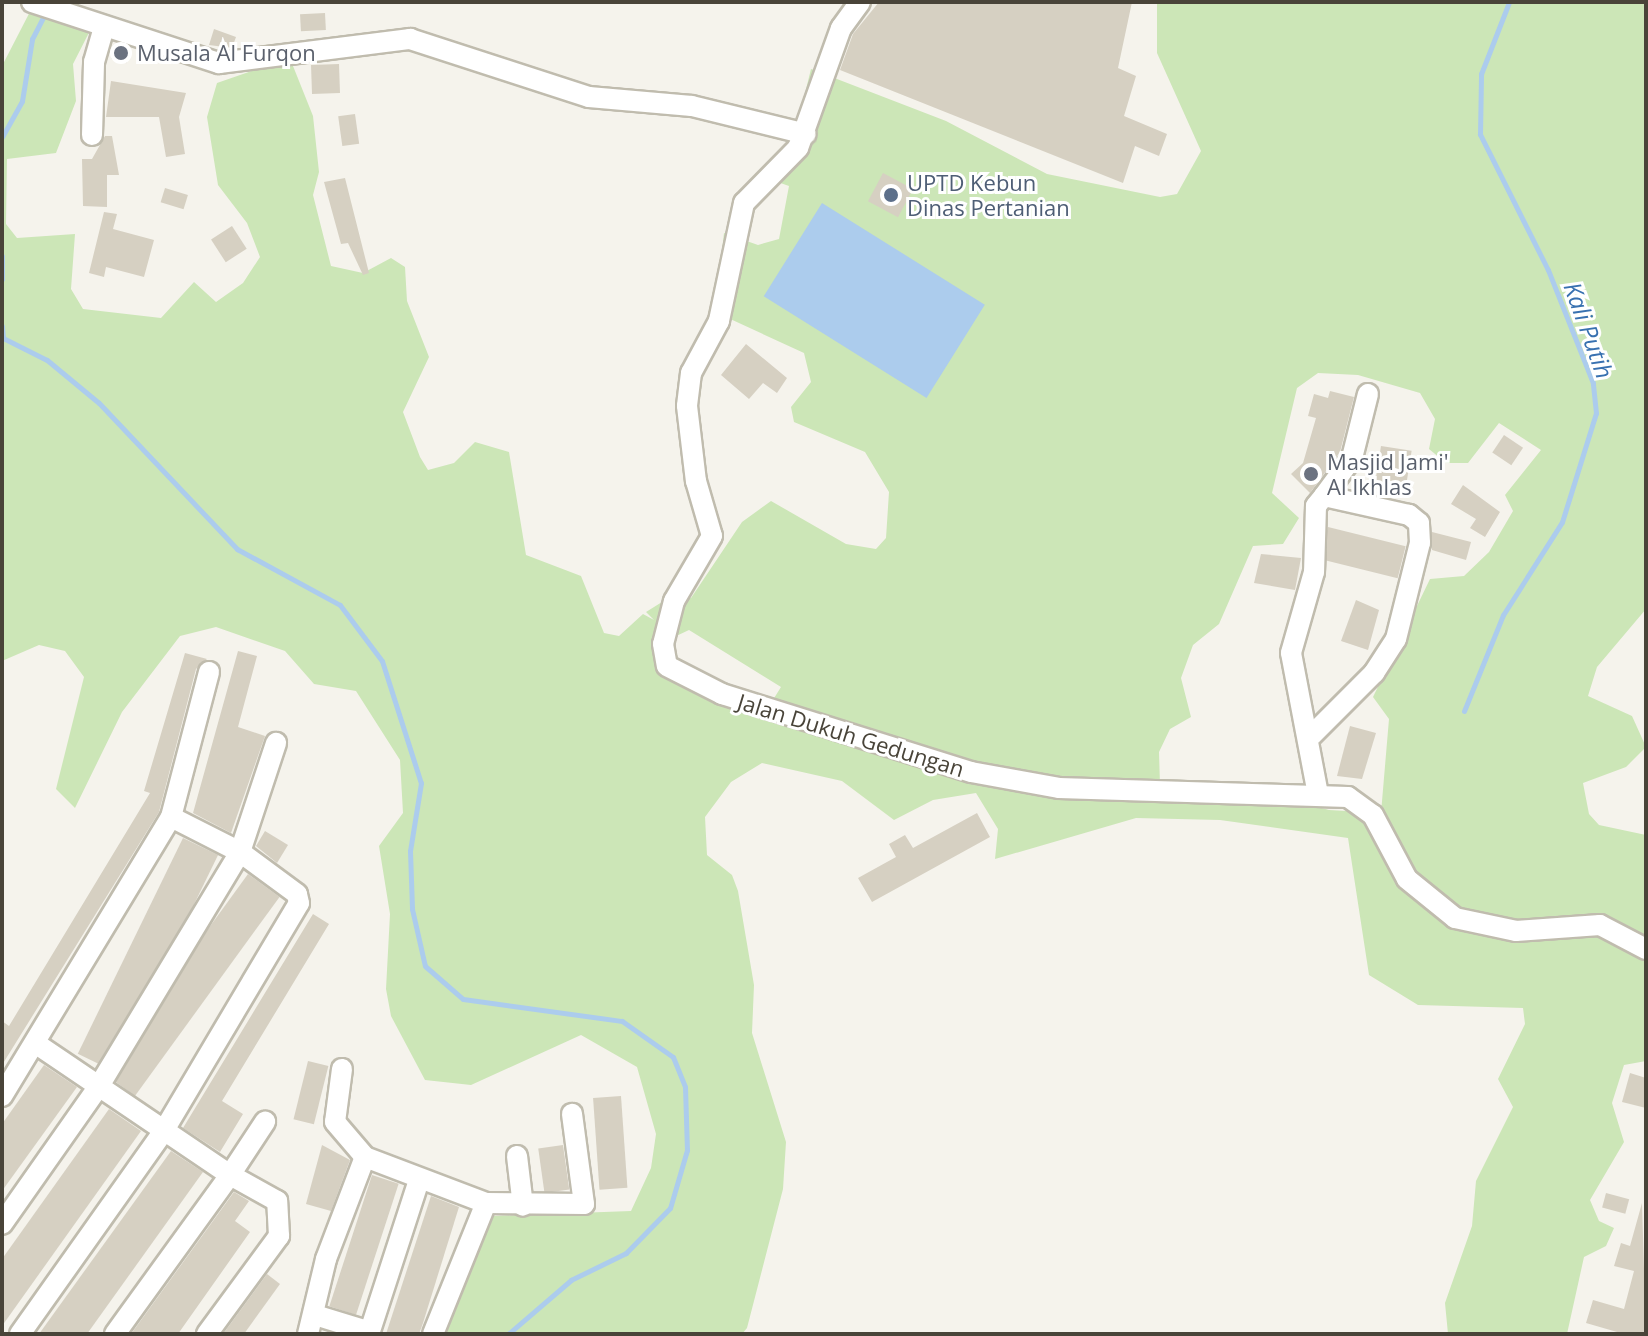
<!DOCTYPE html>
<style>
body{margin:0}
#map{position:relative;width:1648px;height:1336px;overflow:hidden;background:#f5f3ec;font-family:"Open Sans",sans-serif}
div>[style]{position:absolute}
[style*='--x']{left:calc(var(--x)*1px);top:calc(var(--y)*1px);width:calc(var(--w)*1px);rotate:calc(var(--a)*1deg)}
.green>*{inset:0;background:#cce6b7}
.water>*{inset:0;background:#accced;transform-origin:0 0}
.stream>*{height:5px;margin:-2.5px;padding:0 2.5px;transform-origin:2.5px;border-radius:2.5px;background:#accced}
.building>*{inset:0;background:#d6d0c2;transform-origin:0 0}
.roads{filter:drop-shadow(2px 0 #c0bcae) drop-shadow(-2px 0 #c0bcae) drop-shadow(0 2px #c0bcae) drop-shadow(0 -2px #c0bcae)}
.minor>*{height:20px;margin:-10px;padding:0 10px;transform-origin:10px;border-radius:10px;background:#fff}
.dots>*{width:22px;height:22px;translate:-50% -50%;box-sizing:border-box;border:4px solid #fff;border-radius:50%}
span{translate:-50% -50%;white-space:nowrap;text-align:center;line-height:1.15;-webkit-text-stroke:6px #fff;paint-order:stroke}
.worship-label{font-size:22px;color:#5b616d}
.left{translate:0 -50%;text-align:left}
.service-label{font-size:22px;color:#4e5e75}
.street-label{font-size:22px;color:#494439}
.water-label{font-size:24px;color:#3871b0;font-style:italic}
.frame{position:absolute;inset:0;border:4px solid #494439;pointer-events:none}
</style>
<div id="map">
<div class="green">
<i style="clip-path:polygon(evenodd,35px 2px,98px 15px,73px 64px,76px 101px,56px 153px,7px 159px,6px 224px,17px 238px,75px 234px,71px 289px,83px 309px,161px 318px,194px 282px,216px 302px,243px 283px,260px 257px,247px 223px,218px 185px,207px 117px,217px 83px,263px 67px,293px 66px,313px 116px,319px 172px,313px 195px,331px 266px,363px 273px,391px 258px,405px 267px,407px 301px,429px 357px,403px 412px,420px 457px,428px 470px,454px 463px,475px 442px,509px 452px,526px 555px,581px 576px,604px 633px,619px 636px,643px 614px,654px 620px,646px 612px,662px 602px,691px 598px,742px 522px,771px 501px,846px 544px,876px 549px,886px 538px,889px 492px,865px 452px,794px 422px,791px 407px,811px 382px,804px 353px,715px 312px,724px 233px,758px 245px,779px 239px,789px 186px,755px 174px,793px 142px,811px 69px,946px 121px,1047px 174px,1160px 197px,1177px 194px,1201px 151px,1157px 53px,1157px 2px,1646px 2px,1646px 609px,1597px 667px,1588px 696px,1632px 716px,1646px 747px,1626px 767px,1583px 783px,1589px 814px,1599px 825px,1646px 835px,1646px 1061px,1624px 1065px,1612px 1103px,1624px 1142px,1590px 1200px,1599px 1221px,1614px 1228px,1606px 1246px,1584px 1257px,1567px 1334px,1448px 1334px,1445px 1303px,1472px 1226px,1476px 1181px,1513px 1107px,1498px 1079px,1525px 1024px,1523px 1008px,1418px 1005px,1369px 975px,1348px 838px,1220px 820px,1136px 818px,995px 859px,998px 829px,976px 793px,933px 800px,894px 820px,842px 781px,762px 763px,731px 782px,705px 817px,707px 855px,732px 875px,738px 891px,754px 985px,752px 1033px,786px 1142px,783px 1189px,747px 1328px,742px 1334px,446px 1334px,492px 1216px,631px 1211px,651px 1168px,656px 1134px,637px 1067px,581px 1035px,471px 1085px,425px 1080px,391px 1016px,386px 989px,390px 914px,379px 846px,403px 813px,400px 760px,356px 691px,314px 684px,285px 651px,216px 627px,180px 636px,122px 712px,75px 808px,56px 789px,84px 677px,65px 651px,39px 645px,2px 661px,2px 66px,35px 2px,1318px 373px,1358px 375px,1420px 393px,1435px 419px,1429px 449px,1446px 463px,1468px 463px,1499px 423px,1541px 450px,1505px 495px,1513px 511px,1489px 552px,1464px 576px,1430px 579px,1373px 697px,1389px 719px,1381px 813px,1329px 810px,1250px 788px,1160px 785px,1159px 752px,1170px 729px,1191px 717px,1181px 678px,1193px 645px,1219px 624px,1253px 546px,1283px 544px,1299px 518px,1272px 493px,1297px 388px,1318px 373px,35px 2px,689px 630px,781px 687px,761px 719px,677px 683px,659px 663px,657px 645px,689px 630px)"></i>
</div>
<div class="water">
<i style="left:822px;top:203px;width:192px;height:110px;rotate:32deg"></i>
</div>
<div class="stream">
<i style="--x:2;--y:137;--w:41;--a:-60.9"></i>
<i style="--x:22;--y:101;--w:63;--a:-80.8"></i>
<i style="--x:32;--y:39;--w:30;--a:-63"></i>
<i style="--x:2;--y:256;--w:23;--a:90"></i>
<i style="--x:2;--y:326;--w:12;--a:85"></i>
<i style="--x:3;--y:338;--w:49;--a:26.6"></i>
<i style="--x:47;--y:360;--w:67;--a:39.6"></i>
<i style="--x:99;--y:403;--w:201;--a:46.6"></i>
<i style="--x:237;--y:549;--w:117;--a:28.5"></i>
<i style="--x:340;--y:605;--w:70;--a:53.1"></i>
<i style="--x:382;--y:661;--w:128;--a:72.3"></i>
<i style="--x:421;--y:783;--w:69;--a:99.2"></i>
<i style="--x:410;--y:851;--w:58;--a:88"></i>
<i style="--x:412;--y:909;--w:58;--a:77.2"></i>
<i style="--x:425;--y:966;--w:50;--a:41"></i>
<i style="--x:463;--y:999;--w:161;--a:7.9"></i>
<i style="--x:622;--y:1021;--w:62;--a:35.2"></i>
<i style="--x:673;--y:1057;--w:32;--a:68"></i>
<i style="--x:685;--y:1087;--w:63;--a:88.2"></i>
<i style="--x:687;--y:1150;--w:60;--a:106.3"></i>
<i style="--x:670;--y:1208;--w:63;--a:134.4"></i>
<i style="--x:626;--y:1253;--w:61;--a:153.9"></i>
<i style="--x:571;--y:1280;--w:83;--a:139.4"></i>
<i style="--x:1464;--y:711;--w:104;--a:-67.9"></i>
<i style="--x:1503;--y:615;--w:110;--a:-57.6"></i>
<i style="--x:1562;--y:522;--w:114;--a:-72.7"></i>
<i style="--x:1596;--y:413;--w:30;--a:-96"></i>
<i style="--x:1593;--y:383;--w:122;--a:-111.7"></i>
<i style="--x:1548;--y:270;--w:152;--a:-116.6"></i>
<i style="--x:1480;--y:134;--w:60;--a:-89"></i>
<i style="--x:1481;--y:74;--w:77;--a:-68.7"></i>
</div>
<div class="building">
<i style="clip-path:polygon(879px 2px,1132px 2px,1118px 68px,1136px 76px,1124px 116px,1167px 134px,1159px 156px,1135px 146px,1123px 183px,840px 70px,853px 34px)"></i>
<i style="left:325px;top:13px;width:17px;height:25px;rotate:87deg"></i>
<i style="clip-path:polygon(214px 29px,236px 37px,232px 48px,209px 45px)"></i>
<i style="left:116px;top:43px;width:16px;height:16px;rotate:18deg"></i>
<i style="left:339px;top:64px;width:29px;height:28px;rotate:88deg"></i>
<i style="clip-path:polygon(111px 81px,186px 93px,179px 117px,185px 154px,166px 157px,159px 117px,106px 117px)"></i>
<i style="left:355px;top:114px;width:30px;height:17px;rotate:82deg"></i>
<i style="clip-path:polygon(105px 136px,112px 136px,119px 175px,107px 175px,107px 207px,83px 206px,82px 159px,92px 159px)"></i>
<i style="left:883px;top:173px;width:34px;height:32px;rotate:28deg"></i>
<i style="clip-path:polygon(345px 178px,369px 273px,363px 275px,348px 243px,341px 244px,324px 182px)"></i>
<i style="left:165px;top:188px;width:24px;height:15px;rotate:17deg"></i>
<i style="clip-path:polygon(104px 212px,117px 214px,113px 229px,154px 240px,144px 277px,106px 267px,104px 277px,89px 273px)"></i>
<i style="left:232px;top:226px;width:27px;height:25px;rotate:57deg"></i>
<i style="clip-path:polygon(746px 344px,787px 378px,777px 393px,763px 383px,749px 399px,721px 375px)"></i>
<i style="clip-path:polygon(1330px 391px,1354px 397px,1340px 452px,1310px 493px,1291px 474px,1303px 463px,1316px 418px,1308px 416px,1314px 394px,1328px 398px)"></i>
<i style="left:1504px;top:435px;width:23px;height:21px;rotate:34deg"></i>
<i style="left:1381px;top:446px;width:31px;height:43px;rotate:9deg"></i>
<i style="clip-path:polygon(1463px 485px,1500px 512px,1485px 537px,1470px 528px,1476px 519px,1451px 504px)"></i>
<i style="left:1328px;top:527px;width:80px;height:33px;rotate:14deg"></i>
<i style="clip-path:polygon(1432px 532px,1471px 542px,1466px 560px,1432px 550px)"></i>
<i style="clip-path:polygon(1261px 554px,1301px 558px,1295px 590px,1254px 583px)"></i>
<i style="clip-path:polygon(1356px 600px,1379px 610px,1368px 650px,1341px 641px)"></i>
<i style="clip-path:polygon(238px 651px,257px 656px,238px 727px,265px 736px,231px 833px,193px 813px)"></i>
<i style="clip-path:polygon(185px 653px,207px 659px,196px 669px,159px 812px,2px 1065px,2px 1021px,9px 1026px,150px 793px,144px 791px)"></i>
<i style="clip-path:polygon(1350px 726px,1376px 733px,1362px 779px,1337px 776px)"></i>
<i style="clip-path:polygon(977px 813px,990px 837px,872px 902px,858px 878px,896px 857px,889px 844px,905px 835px,913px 848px)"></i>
<i style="clip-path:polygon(265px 831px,288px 845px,277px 863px,256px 846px)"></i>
<i style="left:183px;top:838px;width:39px;height:240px;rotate:26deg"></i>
<i style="left:248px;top:874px;width:39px;height:246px;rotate:36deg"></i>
<i style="clip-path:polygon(313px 914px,329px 924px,222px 1101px,243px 1114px,220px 1152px,183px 1128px)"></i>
<i style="left:308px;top:1061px;width:21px;height:60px;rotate:14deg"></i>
<i style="clip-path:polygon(44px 1065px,77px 1087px,2px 1191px,2px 1124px)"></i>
<i style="clip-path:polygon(1630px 1073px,1646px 1078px,1646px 1108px,1622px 1102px)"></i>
<i style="left:621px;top:1096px;width:92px;height:28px;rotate:86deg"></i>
<i style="clip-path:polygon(109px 1109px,141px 1131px,2px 1326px,2px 1259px)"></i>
<i style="clip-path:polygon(322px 1145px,350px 1160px,331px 1211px,306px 1204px)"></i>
<i style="left:563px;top:1145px;width:45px;height:25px;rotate:82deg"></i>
<i style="clip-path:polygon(171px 1151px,203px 1172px,87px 1334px,39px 1334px)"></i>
<i style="left:372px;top:1175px;width:28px;height:138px;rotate:18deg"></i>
<i style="clip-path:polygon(234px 1192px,249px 1201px,235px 1221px,250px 1232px,178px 1334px,131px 1334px)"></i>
<i style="left:1606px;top:1193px;width:24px;height:15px;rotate:15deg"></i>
<i style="clip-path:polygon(431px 1196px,459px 1207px,423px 1323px,419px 1334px,386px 1334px)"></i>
<i style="clip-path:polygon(1642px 1203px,1646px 1334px,1624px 1334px,1586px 1323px,1593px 1300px,1624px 1309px,1634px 1271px,1614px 1266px,1621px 1243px,1630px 1246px)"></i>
<i style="clip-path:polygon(267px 1274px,280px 1284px,244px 1334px,223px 1334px)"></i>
</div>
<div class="roads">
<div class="minor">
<i style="--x:32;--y:2;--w:197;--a:18.1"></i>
<i style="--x:219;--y:63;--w:193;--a:-7.2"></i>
<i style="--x:410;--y:39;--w:188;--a:18"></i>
<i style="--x:589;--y:97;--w:103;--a:5"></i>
<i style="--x:692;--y:106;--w:117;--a:13.8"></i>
<i style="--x:860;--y:2;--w:32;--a:126"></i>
<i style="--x:841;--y:28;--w:127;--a:109.7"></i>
<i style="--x:798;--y:148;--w:77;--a:134.5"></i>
<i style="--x:744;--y:203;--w:121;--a:102"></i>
<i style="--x:719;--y:321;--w:59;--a:118.3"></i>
<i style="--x:691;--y:373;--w:33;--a:97"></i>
<i style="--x:687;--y:406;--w:76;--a:83.2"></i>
<i style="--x:696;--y:481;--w:57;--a:73.8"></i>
<i style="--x:712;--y:536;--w:75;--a:120.3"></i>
<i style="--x:674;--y:601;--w:44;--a:104.3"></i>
<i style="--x:663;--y:644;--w:22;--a:80"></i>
<i style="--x:667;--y:666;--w:62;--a:27"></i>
<i style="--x:722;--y:694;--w:261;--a:17.4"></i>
<i style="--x:971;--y:772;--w:89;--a:10.3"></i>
<i style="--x:1059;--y:788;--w:289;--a:1.8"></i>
<i style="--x:1348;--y:797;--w:31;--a:36"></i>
<i style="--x:1373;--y:815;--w:72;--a:62"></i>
<i style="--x:1407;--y:879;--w:62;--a:39.1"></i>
<i style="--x:1455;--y:918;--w:62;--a:12"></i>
<i style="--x:1516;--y:931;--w:84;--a:-4.1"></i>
<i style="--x:1600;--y:925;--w:52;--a:27.6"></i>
<i style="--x:92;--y:135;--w:73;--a:-88.4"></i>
<i style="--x:94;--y:62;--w:37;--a:-74"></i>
<i style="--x:1324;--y:496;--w:47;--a:-53.6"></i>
<i style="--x:1352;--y:458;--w:66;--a:-76"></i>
<i style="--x:1312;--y:735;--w:88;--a:-45"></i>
<i style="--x:1374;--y:673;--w:40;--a:-57.1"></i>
<i style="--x:1396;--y:639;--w:99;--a:-76"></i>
<i style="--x:1420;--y:543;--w:20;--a:-93"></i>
<i style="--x:1419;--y:523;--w:13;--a:-141"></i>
<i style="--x:1409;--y:515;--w:87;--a:-167.4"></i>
<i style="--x:1324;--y:496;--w:13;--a:129"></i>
<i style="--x:1316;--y:506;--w:66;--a:91.7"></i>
<i style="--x:1314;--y:572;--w:84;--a:105.9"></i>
<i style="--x:1291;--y:653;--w:145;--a:79.2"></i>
<i style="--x:38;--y:1045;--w:232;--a:34.1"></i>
<i style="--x:230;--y:1175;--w:196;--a:125.9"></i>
<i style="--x:342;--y:1069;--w:53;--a:97.5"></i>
<i style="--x:335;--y:1122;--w:46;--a:49.4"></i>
<i style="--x:365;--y:1157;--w:129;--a:20.8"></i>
<i style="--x:486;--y:1203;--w:98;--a:0.6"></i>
<i style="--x:584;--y:1204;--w:91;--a:-97.6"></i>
<i style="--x:2;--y:1096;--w:326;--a:-58.8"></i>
<i style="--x:517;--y:1156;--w:50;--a:83.2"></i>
<i style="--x:2;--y:1224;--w:169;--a:-54.9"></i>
<i style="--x:99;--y:1086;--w:273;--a:-58.9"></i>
<i style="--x:240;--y:852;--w:115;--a:-71.7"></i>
<i style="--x:315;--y:1315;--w:54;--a:17.1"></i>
<i style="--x:20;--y:1334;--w:247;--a:-54.7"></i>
<i style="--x:163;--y:1132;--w:266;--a:-59.3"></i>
<i style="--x:299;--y:903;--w:9;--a:-103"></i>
<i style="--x:297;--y:894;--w:71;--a:-143.6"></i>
<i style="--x:240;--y:852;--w:77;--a:-153.1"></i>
<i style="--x:171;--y:817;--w:150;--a:-75.3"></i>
<i style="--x:207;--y:1334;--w:122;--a:-53.7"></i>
<i style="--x:279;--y:1236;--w:35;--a:-93"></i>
<i style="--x:277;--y:1201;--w:54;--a:-151"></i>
<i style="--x:230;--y:1175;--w:64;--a:-56.6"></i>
<i style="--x:308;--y:1334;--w:77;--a:-76.5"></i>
<i style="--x:326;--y:1259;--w:109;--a:-69.1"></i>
<i style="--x:369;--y:1334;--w:162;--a:-72"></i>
<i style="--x:433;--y:1334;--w:141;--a:-68"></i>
</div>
</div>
<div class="dots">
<i style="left:121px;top:53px;background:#6b7280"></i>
<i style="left:891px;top:195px;background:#5c6f8a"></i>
<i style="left:1311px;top:474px;background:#6b7280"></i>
</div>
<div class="worship-label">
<span class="left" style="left:137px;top:53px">Musala Al Furqon</span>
<span class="left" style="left:1327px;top:474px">Masjid Jami'<br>Al Ikhlas</span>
</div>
<div class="service-label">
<span class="left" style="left:907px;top:195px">UPTD Kebun<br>Dinas Pertanian</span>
</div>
<div class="street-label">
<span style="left:851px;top:735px;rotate:17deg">Jalan Dukuh Gedungan</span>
</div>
<div class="water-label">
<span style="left:1589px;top:330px;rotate:70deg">Kali Putih</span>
</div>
<div class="frame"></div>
</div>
